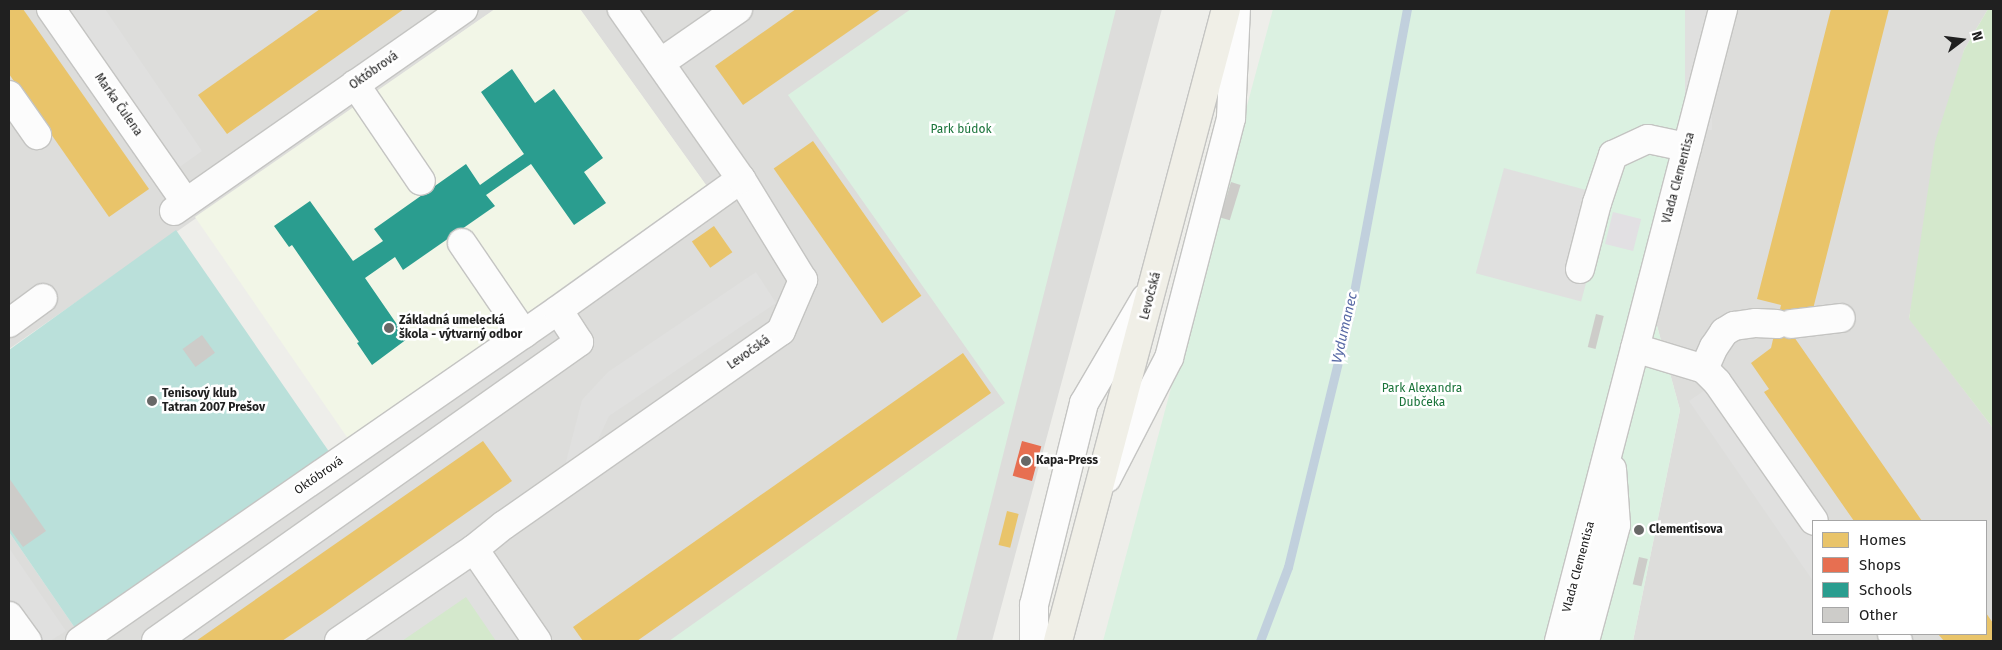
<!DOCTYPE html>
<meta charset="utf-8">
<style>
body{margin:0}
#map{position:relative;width:2002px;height:650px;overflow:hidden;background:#eeeeea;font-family:"Fira Sans",sans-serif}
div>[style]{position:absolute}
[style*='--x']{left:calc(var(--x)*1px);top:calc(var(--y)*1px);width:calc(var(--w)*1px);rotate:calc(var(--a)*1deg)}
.residential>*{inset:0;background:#dddddb}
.education>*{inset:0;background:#f2f6e7}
.grass>*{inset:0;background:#d4e8cc}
.park>*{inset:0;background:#dbf1e1}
.pitch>*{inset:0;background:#bae0da}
.parking>*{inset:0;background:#e0e0df;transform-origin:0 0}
.plaza>*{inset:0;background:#e2e0e3;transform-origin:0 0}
.homes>*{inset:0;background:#e9c46a;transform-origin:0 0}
.shops>*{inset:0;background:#e76f51;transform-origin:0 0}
.schools>*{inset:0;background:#2a9d8f}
.stream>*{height:9px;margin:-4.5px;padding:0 4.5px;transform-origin:4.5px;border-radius:4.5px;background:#c1d0dd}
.building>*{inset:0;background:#cdccc9;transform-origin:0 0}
.roads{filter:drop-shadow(1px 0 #c4c4c2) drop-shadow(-1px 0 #c4c4c2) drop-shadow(0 1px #c4c4c2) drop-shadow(0 -1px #c4c4c2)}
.minor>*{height:28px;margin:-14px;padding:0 14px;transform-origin:14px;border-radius:14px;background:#fcfcfc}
.major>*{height:28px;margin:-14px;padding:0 14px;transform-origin:14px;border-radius:14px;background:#f0efe7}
.dots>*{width:14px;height:14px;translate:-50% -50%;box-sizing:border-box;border:2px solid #fff;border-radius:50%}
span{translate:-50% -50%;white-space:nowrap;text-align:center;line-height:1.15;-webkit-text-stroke:5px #fff;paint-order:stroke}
.street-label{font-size:12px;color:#202020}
.park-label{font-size:12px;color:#197339}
.poi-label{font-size:12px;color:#202020;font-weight:700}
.left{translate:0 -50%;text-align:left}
.water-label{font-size:14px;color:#5769a5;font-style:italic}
.frame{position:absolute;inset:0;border:10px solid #202020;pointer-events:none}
.legend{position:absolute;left:1812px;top:520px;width:175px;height:115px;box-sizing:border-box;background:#fff;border:1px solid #a6a6a6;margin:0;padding:6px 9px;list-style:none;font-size:15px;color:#202020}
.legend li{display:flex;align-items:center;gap:10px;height:25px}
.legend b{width:25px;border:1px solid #a6a6a6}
.north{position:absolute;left:1937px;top:15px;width:50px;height:50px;-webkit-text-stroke:4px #fff;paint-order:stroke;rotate:75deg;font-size:14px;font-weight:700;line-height:20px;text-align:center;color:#202020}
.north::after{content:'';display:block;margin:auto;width:18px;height:22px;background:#202020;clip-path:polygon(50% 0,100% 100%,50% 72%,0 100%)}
</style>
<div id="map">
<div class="residential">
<i style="clip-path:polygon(9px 9px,495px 9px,9px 349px)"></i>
<i style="clip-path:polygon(580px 9px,1162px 9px,992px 641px,9px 641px,9px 532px,77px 631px,706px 185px)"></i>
<i style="clip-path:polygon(evenodd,1723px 9px,1988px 9px,1964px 50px,1909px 318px,1993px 428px,1993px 641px,1633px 641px,1680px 410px,1650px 300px,1723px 9px,1813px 521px,1986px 521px,1986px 634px,1813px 634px,1813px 521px)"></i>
</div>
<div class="education">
<i style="clip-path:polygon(495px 9px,580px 9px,706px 185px,349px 440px,195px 217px)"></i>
</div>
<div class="grass">
<i style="clip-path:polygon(1988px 9px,1993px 9px,1993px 428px,1909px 319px,1935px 142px,1964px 50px)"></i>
<i style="clip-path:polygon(487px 551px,543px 641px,356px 641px)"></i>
</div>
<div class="park">
<i style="clip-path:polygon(911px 9px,1116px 9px,956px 641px,669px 641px,1005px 403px,788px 95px)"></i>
<i style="clip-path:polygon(1273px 9px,1723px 9px,1650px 300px,1680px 410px,1633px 641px,1103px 641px)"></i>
</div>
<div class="pitch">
<i style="clip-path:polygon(176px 230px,330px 453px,77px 631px,9px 532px,9px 350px)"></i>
</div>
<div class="parking">
<i style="clip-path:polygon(51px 9px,105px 9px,202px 151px,167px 176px)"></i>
<i style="left:1685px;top:9px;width:27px;height:121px"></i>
<i style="left:1504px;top:168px;width:109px;height:109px;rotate:15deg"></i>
<i style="clip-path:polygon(756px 272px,776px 303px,609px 416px,588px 461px,561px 481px,582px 400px,608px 372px)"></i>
<i style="clip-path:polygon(1717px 382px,1813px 521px,1813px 581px,1689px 401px)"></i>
<i style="clip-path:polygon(9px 548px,66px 631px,50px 641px,9px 641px)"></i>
<i style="clip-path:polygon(474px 549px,537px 641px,496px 641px,466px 597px,402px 641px,339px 641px)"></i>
</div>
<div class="plaza">
<i style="left:1613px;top:212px;width:29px;height:33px;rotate:14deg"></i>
</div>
<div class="homes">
<i style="clip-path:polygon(9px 9px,23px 9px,149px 189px,109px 217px,9px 74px)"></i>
<i style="clip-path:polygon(320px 9px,404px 9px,227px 134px,198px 95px)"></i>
<i style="clip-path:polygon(796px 9px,881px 9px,743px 105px,715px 66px)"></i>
<i style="clip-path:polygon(1831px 9px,1889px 9px,1812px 313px,1794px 308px,1788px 337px,1792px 334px,1922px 521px,1854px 521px,1764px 392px,1769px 389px,1751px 363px,1771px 348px,1781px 305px,1757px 299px)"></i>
<i style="left:813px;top:141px;width:189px;height:48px;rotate:55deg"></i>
<i style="left:714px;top:226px;width:32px;height:27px;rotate:55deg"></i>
<i style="clip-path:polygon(963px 353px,991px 393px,637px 641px,583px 641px,573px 627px)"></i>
<i style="clip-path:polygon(483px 441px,512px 481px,325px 612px,282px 641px,196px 641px)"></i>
<i style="left:1007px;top:511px;width:12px;height:35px;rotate:14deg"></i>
<i style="clip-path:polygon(1986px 613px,1993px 623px,1993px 641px,1944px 641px,1938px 634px,1986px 634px)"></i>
</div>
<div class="shops">
<i style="left:1022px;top:441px;width:20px;height:36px;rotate:15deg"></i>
</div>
<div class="schools">
<i style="clip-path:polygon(512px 69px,535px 103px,554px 89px,603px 158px,584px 172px,606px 203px,574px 225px,531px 164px,486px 195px,495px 206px,403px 270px,395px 257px,365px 278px,407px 339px,372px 365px,357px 343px,359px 342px,292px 245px,289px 247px,274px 226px,310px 201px,353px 261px,383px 241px,374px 229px,466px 164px,480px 185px,524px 154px,481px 92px)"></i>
</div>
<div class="stream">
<i style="--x:1260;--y:641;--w:79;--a:-69.3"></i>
<i style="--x:1288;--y:567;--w:267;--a:-76.3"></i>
<i style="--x:1351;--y:308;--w:304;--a:-79.4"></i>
</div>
<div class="building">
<i style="left:1231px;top:182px;width:10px;height:37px;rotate:17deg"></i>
<i style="left:1596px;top:314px;width:8px;height:34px;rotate:14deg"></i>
<i style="left:202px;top:335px;width:22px;height:24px;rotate:54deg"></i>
<i style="clip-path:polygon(9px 478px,46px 531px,23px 547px,9px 528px)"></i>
<i style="left:1639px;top:557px;width:9px;height:28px;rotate:13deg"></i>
</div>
<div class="roads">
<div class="minor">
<i style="--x:51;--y:9;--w:234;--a:55.1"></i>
<i style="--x:660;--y:63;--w:95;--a:-34.7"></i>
<i style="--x:355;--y:84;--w:117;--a:55.8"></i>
<i style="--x:9;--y:95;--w:49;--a:55"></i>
<i style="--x:174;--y:211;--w:353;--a:-34.9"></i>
<i style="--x:462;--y:243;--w:110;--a:55.7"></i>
<i style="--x:1580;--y:269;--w:68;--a:-75.6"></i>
<i style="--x:1597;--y:203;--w:51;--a:-71.6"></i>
<i style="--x:1613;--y:155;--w:38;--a:-25"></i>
<i style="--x:1648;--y:139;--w:40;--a:12"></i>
<i style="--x:9;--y:323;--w:42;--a:-36.3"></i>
<i style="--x:1791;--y:324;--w:50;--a:-6.8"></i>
<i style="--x:1635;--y:348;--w:72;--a:16.9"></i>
<i style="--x:1704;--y:369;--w:18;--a:45"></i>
<i style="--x:1717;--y:382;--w:169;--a:55.1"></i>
<i style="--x:1704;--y:369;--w:24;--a:-66"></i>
<i style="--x:1714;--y:347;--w:18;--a:-56"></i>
<i style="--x:1724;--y:332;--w:12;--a:-31"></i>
<i style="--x:1734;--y:326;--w:22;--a:-8"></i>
<i style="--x:1756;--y:323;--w:21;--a:3"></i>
<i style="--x:1107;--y:478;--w:135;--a:-62.7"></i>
<i style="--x:1169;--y:358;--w:248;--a:-75.5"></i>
<i style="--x:1231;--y:118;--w:109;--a:-87.4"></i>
<i style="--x:474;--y:549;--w:112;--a:55.6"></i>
<i style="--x:9;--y:616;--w:31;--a:54"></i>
<i style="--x:1892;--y:634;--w:9;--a:49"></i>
<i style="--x:80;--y:641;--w:581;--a:-34.7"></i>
<i style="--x:558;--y:310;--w:225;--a:-35.6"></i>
<i style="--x:156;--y:641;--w:518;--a:-35.25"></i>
<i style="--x:579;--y:342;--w:38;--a:-123"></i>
<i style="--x:339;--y:641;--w:163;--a:-34.3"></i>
<i style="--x:474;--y:549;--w:38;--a:-39"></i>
<i style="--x:504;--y:525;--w:338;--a:-35"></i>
<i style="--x:781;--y:331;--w:56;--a:-66.7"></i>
<i style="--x:803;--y:280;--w:119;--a:-121.5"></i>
<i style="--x:741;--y:179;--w:208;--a:-125"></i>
<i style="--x:1034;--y:641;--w:36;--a:-90"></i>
<i style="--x:1034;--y:605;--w:208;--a:-76.1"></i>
<i style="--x:1084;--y:403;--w:121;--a:-59.6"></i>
<i style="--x:1559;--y:641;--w:653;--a:-75.45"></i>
<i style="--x:1585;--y:641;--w:120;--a:-75"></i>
<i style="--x:1616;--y:525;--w:56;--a:-94.1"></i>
</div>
<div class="major">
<i style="--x:1058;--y:641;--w:654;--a:-75.11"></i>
</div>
</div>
<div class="dots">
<i style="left:389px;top:328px;background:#686867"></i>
<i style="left:152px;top:401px;background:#686867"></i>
<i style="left:1026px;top:461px;background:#686867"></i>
<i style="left:1639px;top:530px;background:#686867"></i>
</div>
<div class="street-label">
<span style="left:374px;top:71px;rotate:-35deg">Októbrová</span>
<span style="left:118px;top:105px;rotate:55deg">Marka Čulena</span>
<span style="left:1679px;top:178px;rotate:-75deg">Vlada Clementisa</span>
<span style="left:1151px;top:296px;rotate:-75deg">Levočská</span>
<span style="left:749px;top:353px;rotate:-35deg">Levočská</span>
<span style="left:319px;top:476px;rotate:-35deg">Októbrová</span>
<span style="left:1579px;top:567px;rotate:-75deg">Vlada Clementisa</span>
</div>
<div class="park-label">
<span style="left:961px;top:130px">Park búdok</span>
<span style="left:1422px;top:396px">Park Alexandra<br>Dubčeka</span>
</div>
<div class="poi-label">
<span class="left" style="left:399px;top:328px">Základná umelecká<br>škola - výtvarný odbor</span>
<span class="left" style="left:162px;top:401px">Tenisový klub<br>Tatran 2007 Prešov</span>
<span class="left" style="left:1036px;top:461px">Kapa-Press</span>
<span class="left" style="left:1649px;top:530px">Clementisova</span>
</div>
<div class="water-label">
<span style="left:1345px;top:328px;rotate:-77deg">Vydumanec</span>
</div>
<div class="frame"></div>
<ul class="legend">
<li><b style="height:14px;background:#e9c46a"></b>Homes</li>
<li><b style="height:14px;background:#e76f51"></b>Shops</li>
<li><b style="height:14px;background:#2a9d8f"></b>Schools</li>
<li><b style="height:14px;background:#cdccc9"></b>Other</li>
</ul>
<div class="north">N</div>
</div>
